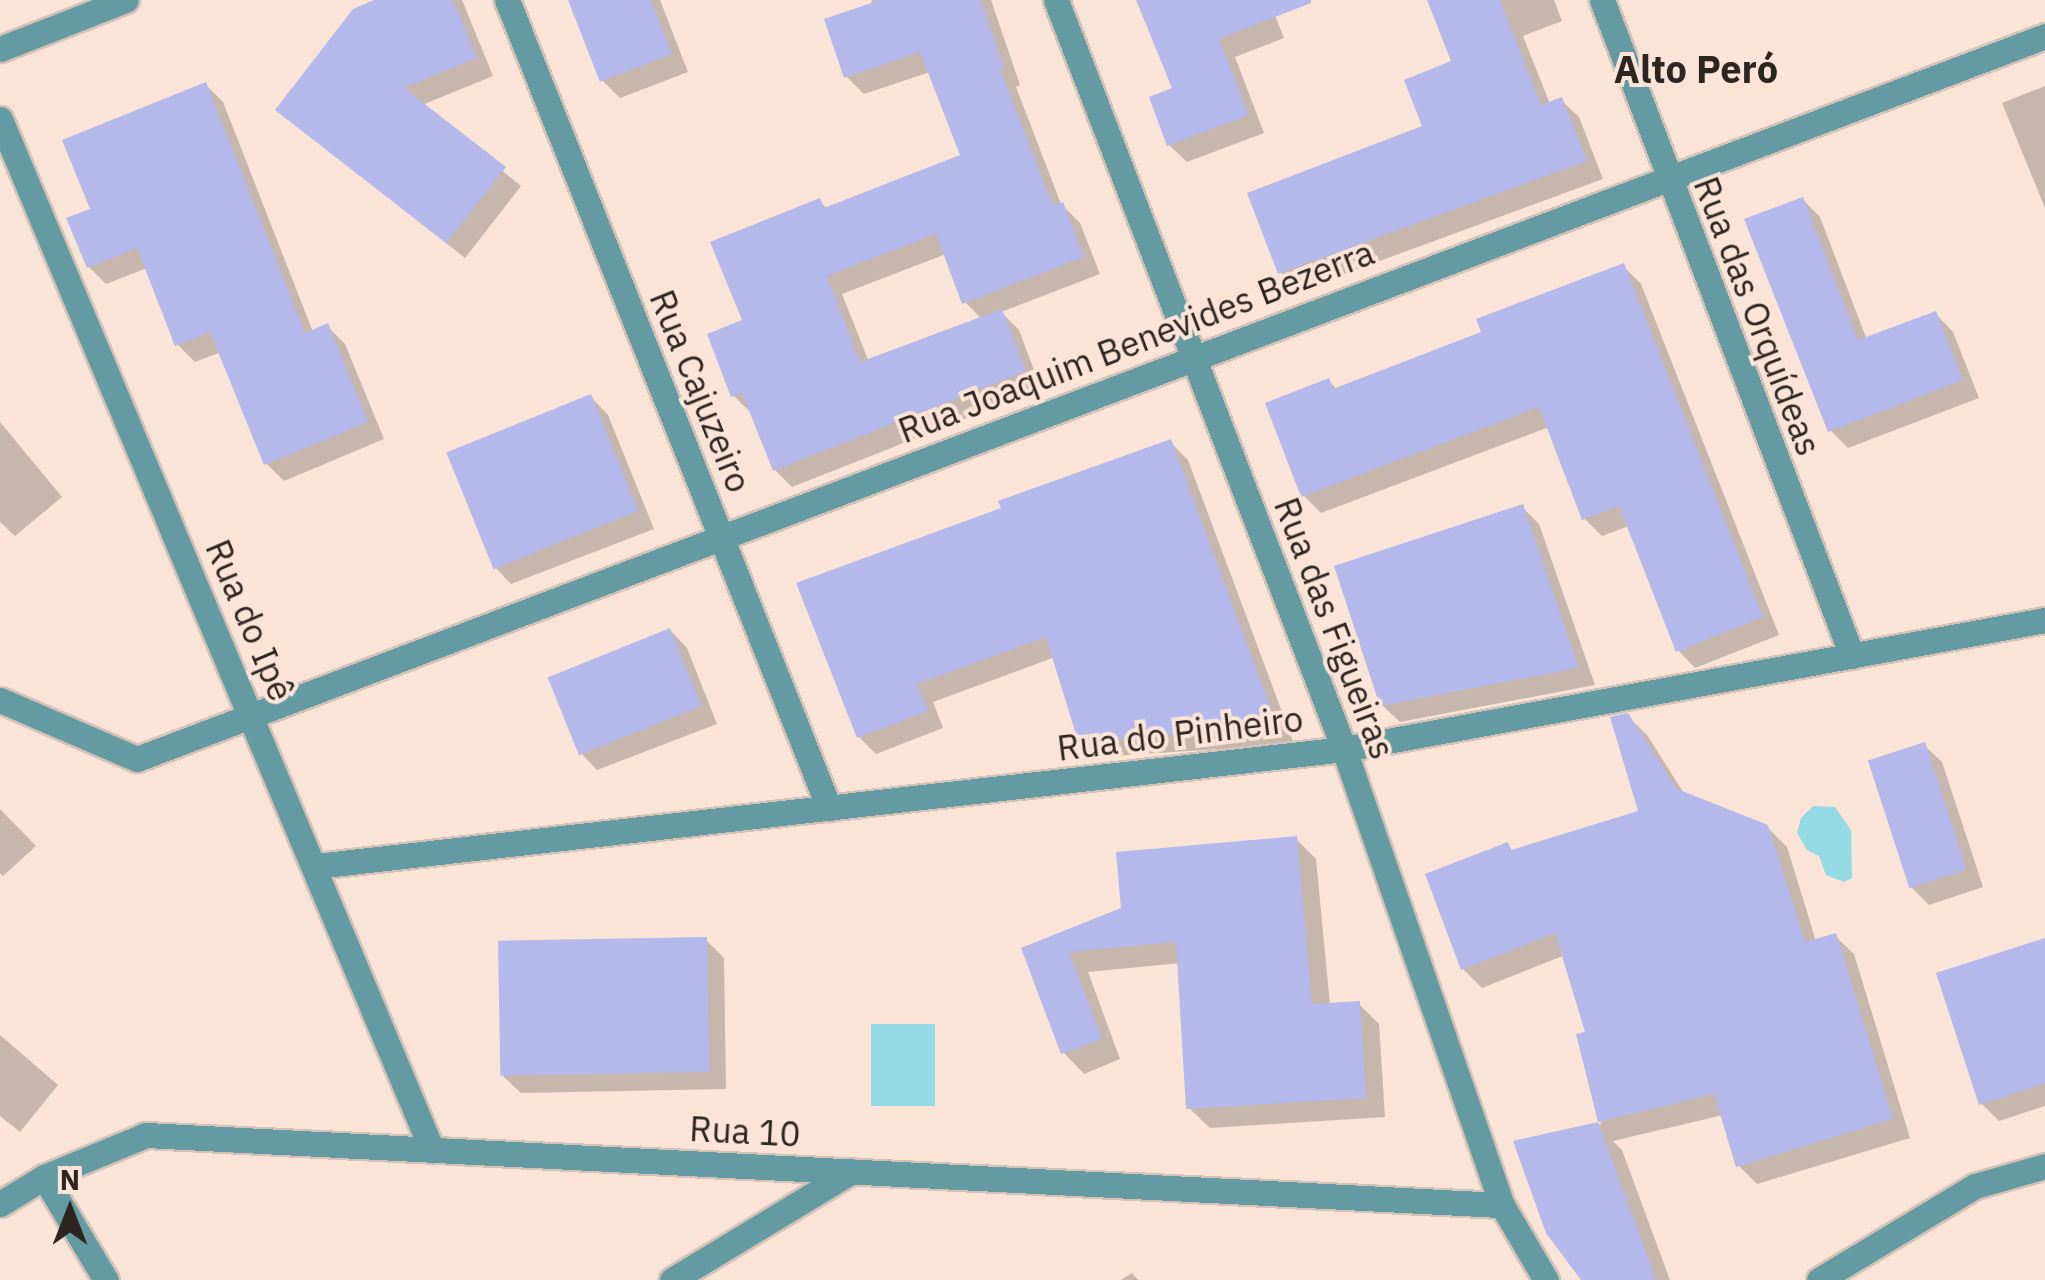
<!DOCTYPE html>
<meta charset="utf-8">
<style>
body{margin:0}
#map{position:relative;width:2045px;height:1280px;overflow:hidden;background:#f9e4d7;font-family:"IBM Plex Sans",sans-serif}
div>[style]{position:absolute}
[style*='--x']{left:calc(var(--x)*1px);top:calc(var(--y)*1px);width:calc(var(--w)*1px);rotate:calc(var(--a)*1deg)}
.water>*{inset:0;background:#94dae5;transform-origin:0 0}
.shadow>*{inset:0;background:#0003}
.building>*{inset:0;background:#b4b8ea;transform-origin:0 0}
.roads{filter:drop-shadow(2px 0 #d4c2b6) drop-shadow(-2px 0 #d4c2b6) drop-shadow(0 2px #d4c2b6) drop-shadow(0 -2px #d4c2b6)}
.minor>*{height:25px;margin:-12.5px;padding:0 12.5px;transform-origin:12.5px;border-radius:12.5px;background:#649ba3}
span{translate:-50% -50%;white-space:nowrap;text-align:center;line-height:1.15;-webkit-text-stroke:8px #f9e4d7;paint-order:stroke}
.street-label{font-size:35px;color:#2d2520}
.neighbourhood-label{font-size:38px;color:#2d2520;font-weight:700}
.north{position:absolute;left:20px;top:1160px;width:100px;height:100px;-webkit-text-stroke:8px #f9e4d7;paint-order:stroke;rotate:0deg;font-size:28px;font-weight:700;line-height:40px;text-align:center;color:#2d2520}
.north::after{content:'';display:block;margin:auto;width:35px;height:45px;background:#2d2520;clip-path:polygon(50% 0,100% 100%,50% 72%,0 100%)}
</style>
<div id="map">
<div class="water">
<i style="clip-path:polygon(1813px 806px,1835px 807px,1851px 830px,1852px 878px,1844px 882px,1826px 875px,1819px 856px,1807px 850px,1797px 833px,1801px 818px)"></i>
<i style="left:871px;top:1024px;width:64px;height:82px"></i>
</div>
<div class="shadow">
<i style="clip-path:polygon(381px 0,462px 0,493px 76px,422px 105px,521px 186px,465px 258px,278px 110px)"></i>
<i style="clip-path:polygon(571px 0,660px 0,688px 72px,620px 98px,602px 80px)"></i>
<i style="clip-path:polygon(evenodd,872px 0,991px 0,1020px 85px,1016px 87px,1061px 204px,1080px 223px,1100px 274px,1001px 312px,1019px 330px,1041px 389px,792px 487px,775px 470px,751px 413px,734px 396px,745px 321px,819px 201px,828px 209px,963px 157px,930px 72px,864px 94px,847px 77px,872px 0,946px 254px,965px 302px,982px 319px,869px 362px,842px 294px,946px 254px)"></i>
<i style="clip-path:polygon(1139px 0,1269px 0,1284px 38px,1235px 57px,1264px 133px,1187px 162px,1169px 145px,1175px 89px)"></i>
<i style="clip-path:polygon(1430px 0,1554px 0,1562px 21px,1523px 36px,1550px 104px,1561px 100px,1579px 117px,1603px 179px,1298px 291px,1281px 273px,1250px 194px,1425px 128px,1454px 63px)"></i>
<i style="clip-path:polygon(206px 85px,223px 102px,313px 332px,327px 326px,345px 344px,384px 439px,284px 481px,266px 463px,221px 352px,195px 362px,177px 344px,147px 268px,106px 284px,89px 267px,93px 210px)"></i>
<i style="clip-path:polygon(2045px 86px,2045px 208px,2002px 103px)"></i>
<i style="clip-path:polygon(1803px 200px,1820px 217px,1867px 340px,1936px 314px,1953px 332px,1979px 398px,1848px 448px,1830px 430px)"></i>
<i style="clip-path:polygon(1623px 266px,1641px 284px,1779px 635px,1695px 668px,1678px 650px,1629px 526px,1602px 536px,1584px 518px,1549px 427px,1321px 513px,1304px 496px,1329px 381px,1337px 390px,1484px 334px)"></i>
<i style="clip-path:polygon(591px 397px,608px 415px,654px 529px,511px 584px,494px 566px)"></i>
<i style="clip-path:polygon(0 422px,62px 497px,15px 536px,0 522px)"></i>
<i style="clip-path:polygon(1170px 442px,1188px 460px,1294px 744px,1098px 757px,1080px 739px,1055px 657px,933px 702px,943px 728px,876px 754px,859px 737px,1004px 510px)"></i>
<i style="clip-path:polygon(1522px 507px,1539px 524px,1595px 685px,1400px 722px,1382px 705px)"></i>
<i style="clip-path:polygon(670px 630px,687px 648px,717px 724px,597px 770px,580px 752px)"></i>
<i style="clip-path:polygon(1627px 716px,1647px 735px,1685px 795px,1767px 827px,1787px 847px,1816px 941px,1835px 936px,1854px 954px,1910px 1138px,1757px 1184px,1738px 1165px,1723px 1115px,1613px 1141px,1622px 1150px,1670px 1280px,1584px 1280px,1516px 1142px,1601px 1124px,1579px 1036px,1588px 1033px,1565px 955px,1482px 988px,1463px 969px,1507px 845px,1514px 852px,1641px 813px)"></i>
<i style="clip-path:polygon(1924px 745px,1942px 762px,1983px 887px,1929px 905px,1911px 887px)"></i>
<i style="clip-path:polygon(0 809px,36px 846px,3px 876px,0 873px)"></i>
<i style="clip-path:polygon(1296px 839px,1316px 859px,1330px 1005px,1359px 1004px,1379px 1024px,1385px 1117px,1210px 1128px,1189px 1108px,1180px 963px,1088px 972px,1120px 1059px,1084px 1074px,1064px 1053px,1024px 949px)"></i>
<i style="clip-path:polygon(706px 940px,724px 958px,726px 1089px,521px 1093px,503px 1076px)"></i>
<i style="clip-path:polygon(2045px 941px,2045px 1106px,1999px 1121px,1982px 1104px)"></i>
<i style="clip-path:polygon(0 1035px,58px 1085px,20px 1132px,0 1116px)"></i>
<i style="clip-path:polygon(1132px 1273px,1138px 1280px,1121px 1280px)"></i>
</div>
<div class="building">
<i style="clip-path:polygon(374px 0,453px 0,477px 58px,404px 88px,506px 167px,446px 243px,275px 110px,353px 9px)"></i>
<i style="clip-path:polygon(568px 0,651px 0,672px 54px,600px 82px)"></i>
<i style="clip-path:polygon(880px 0,981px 0,1004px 68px,1000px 69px,1053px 206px,1063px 202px,1084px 257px,962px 304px,936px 234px,827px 276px,860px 362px,1002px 309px,1026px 371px,773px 471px,742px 393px,731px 397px,707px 334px,742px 320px,710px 242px,820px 198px,824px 208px,960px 155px,920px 52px,844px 78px,824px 19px)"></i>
<i style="clip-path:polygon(1136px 0,1311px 0,1311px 3px,1219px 39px,1249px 115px,1167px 146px,1149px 97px,1172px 88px)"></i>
<i style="clip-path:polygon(1427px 0,1500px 0,1541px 105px,1562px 97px,1587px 161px,1278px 274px,1247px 193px,1422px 126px,1404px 80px,1451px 61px)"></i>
<i style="clip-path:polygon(206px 82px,305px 333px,328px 323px,368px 422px,264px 465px,210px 332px,175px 346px,137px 248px,87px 268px,66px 218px,90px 209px,62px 140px)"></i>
<i style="clip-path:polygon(1803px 197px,1858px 340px,1936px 311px,1963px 380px,1828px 432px,1744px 219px)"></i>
<i style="clip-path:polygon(1624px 263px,1763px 617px,1676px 652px,1619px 506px,1582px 520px,1539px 407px,1301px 497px,1265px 403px,1329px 378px,1333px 389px,1481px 332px,1476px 319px)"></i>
<i style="left:591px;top:394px;width:126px;height:156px;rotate:68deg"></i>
<i style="clip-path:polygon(1171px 439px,1278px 728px,1078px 741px,1046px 637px,917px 684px,928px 711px,857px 738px,796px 583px,1001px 508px,998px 501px)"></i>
<i style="clip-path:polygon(1523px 504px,1579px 668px,1380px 706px,1334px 566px)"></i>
<i style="left:670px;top:628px;width:84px;height:132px;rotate:68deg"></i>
<i style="clip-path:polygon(1628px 713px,1677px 789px,1768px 825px,1805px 942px,1836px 933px,1893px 1119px,1736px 1167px,1714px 1094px,1598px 1122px,1576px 1034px,1585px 1032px,1555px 933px,1461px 970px,1425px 874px,1508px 842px,1511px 850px,1638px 811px,1610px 717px)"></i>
<i style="left:1925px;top:742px;width:134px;height:60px;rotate:72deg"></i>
<i style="clip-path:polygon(1297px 836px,1312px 1004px,1360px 1001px,1366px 1098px,1186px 1109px,1176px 942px,1069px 952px,1102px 1039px,1061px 1054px,1021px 948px,1121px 908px,1116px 852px)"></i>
<i style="left:707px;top:937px;width:135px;height:209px;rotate:89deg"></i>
<i style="clip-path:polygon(2045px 938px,2045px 1083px,1979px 1105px,1936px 973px)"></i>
<i style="clip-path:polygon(1598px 1122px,1656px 1280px,1581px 1280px,1546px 1233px,1513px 1141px)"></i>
</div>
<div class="roads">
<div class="minor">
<i style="--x:507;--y:0;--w:870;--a:68.27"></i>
<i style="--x:1056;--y:0;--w:802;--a:68.97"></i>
<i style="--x:1344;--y:749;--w:483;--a:70.9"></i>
<i style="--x:1502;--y:1205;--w:87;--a:59.6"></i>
<i style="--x:1602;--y:0;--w:702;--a:69.14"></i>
<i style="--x:0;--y:49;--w:135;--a:-21.3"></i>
<i style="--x:0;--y:119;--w:1118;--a:67.27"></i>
<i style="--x:0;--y:700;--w:149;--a:23.3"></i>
<i style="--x:137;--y:759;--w:2040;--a:-20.75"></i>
<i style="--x:316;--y:866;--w:1035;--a:-6.49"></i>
<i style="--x:1344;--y:749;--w:713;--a:-10.43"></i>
<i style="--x:44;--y:1177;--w:120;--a:59"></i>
<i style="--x:0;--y:1204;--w:52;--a:-31.5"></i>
<i style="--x:44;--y:1177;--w:110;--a:-22.4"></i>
<i style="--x:146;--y:1135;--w:1358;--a:2.96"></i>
<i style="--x:672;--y:1280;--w:210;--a:-31.2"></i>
<i style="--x:1819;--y:1280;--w:182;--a:-31.1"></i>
<i style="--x:1975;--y:1186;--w:73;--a:-15.9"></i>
</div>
</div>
<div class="street-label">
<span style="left:1758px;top:316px;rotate:69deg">Rua das Orquídeas</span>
<span style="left:1136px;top:341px;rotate:-21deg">Rua Joaquim Benevides Bezerra</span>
<span style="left:701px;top:391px;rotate:68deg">Rua Cajuzeiro</span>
<span style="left:250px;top:620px;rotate:67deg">Rua do Ipê</span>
<span style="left:1335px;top:628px;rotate:69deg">Rua das Figueiras</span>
<span style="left:1180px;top:733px;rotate:-7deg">Rua do Pinheiro</span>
<span style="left:745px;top:1131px;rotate:3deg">Rua 10</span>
</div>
<div class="neighbourhood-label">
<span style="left:1696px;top:69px">Alto Peró</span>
</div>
<div class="north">N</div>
</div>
